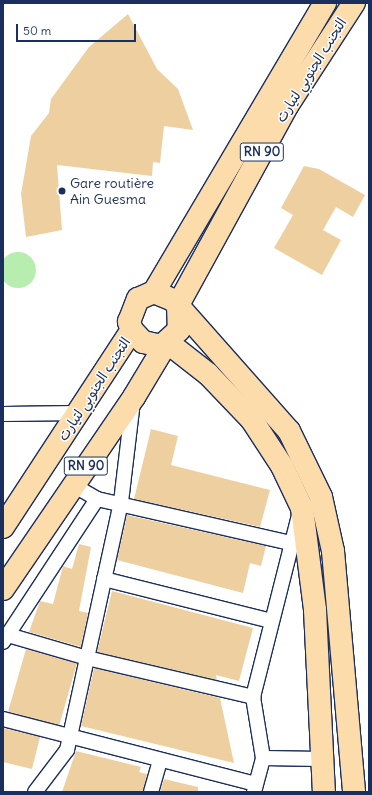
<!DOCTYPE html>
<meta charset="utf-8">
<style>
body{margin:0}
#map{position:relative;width:372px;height:795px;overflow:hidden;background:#fff;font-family:Delius,"Playpen Sans Arabic",sans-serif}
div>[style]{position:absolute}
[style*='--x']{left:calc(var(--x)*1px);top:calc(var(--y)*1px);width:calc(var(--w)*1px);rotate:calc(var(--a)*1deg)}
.green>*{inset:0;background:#b7edae}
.round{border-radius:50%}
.building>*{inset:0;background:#eecfa0;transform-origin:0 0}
.roads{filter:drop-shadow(1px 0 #1b2f5e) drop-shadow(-1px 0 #1b2f5e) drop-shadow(0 1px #1b2f5e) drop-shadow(0 -1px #1b2f5e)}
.street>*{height:14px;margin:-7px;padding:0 7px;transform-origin:7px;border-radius:7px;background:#fff}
.highway>*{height:22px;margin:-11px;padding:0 11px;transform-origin:11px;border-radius:11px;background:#fddcac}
.dots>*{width:11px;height:11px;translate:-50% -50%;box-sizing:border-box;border:2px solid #fff;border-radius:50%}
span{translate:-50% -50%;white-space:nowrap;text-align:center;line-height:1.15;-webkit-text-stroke:3px #fff;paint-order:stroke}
.shield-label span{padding:1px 3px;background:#fff;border:1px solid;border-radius:3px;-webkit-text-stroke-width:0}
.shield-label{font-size:13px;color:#1b2f5e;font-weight:700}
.street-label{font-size:14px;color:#1b2f5e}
.poi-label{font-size:14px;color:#1b2f5e}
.left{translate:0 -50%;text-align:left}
.frame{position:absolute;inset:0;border:4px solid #1b2f5e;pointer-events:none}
.scale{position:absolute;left:16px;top:24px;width:120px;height:18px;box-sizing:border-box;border:2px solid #1b2f5e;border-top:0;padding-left:5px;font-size:12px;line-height:14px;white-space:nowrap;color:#1b2f5e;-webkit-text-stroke:3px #fff;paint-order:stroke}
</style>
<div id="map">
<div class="green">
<i class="round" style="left:0;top:252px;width:36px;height:36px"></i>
</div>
<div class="building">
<i style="clip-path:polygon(128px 14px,157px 69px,178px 89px,193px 130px,164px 126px,160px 163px,153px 162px,152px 176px,57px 165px,62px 230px,26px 237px,21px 194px,31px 136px,49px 113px,51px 99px,89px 47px)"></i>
<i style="clip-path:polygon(304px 166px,319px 169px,365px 195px,353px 217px,336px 207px,323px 230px,341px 240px,322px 275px,274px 248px,293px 215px,281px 208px)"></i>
<i style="clip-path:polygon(151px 429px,178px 436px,171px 465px,270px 490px,260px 527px,134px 499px)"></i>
<i style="clip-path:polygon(127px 515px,266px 546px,261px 566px,250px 563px,243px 593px,117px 560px)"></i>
<i style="clip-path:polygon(79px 544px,91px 547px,79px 611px,88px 613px,81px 647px,29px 632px,40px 601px,53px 604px,63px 566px,72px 569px)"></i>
<i style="clip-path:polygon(112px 591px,253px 628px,239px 681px,216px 675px,217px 680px,97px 652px)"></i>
<i style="left:26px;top:649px;width:53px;height:65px;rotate:16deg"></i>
<i style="clip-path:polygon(94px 668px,220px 698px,234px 763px,81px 726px)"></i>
<i style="clip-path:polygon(3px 728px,40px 737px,32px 769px,3px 762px)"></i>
<i style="clip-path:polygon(76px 751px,141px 767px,139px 772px,147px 774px,143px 792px,62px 792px)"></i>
<i style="clip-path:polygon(164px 779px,198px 787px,198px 792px,160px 792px)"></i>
</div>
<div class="roads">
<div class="street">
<i style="--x:3;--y:414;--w:76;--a:-0.8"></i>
<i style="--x:73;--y:485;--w:28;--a:30"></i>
<i style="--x:97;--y:499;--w:199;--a:12.8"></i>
<i style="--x:104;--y:579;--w:172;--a:14.1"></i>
<i style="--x:8;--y:635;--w:82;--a:16.2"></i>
<i style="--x:87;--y:658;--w:171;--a:13.2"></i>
<i style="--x:3;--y:642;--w:171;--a:-56.7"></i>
<i style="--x:3;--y:719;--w:258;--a:14.4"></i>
<i style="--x:263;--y:758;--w:62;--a:-99.3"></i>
<i style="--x:253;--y:697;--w:188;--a:-75.8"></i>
<i style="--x:35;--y:792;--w:53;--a:-52.7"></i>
<i style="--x:67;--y:750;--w:254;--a:-77.7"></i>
<i style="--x:121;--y:502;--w:101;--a:-83.2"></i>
<i style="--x:151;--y:792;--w:33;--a:-74"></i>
<i style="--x:254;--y:792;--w:35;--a:-75"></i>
<i style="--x:263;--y:758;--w:58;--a:1"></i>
</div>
<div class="highway">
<i style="--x:154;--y:292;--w:336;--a:-59.4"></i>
<i style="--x:178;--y:305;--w:25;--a:88"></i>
<i style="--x:179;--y:330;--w:24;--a:138"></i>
<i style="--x:161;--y:346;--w:18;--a:-167"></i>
<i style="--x:143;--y:342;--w:16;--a:-133"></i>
<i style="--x:132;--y:330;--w:9;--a:-111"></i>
<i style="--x:129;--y:322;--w:25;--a:-69"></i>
<i style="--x:138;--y:299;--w:17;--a:-24"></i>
<i style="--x:154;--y:292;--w:21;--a:23"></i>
<i style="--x:173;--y:300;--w:175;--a:48.5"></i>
<i style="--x:289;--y:431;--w:73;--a:64.1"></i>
<i style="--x:321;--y:497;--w:55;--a:77.5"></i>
<i style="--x:333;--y:551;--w:242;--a:85"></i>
<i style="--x:178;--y:305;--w:227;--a:-61.3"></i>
<i style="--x:287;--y:106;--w:123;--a:-57"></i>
<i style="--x:167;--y:342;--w:52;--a:38"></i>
<i style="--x:208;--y:374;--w:64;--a:46.3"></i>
<i style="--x:252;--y:420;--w:55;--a:56.9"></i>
<i style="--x:282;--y:466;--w:47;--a:64.5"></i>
<i style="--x:302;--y:508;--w:103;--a:82.7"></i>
<i style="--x:315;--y:610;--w:182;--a:87.2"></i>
<i style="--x:3;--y:527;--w:235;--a:-56.8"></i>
<i style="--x:3;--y:589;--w:232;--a:-55.7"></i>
<i style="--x:134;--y:397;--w:64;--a:-59"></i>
</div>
</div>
<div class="dots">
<i style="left:62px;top:191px;background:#1b2f5e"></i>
</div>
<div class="shield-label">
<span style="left:262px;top:152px">RN 90</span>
<span style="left:86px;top:466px">RN 90</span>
</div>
<div class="street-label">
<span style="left:311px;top:70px;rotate:-58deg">التجنب الجنوبي لتيارت</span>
<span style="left:94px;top:389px;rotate:-57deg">التجنب الجنوبي لتيارت</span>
</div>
<div class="poi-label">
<span class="left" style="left:70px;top:191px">Gare routière<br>Ain Guesma</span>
</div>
<div class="frame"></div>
<div class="scale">50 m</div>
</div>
